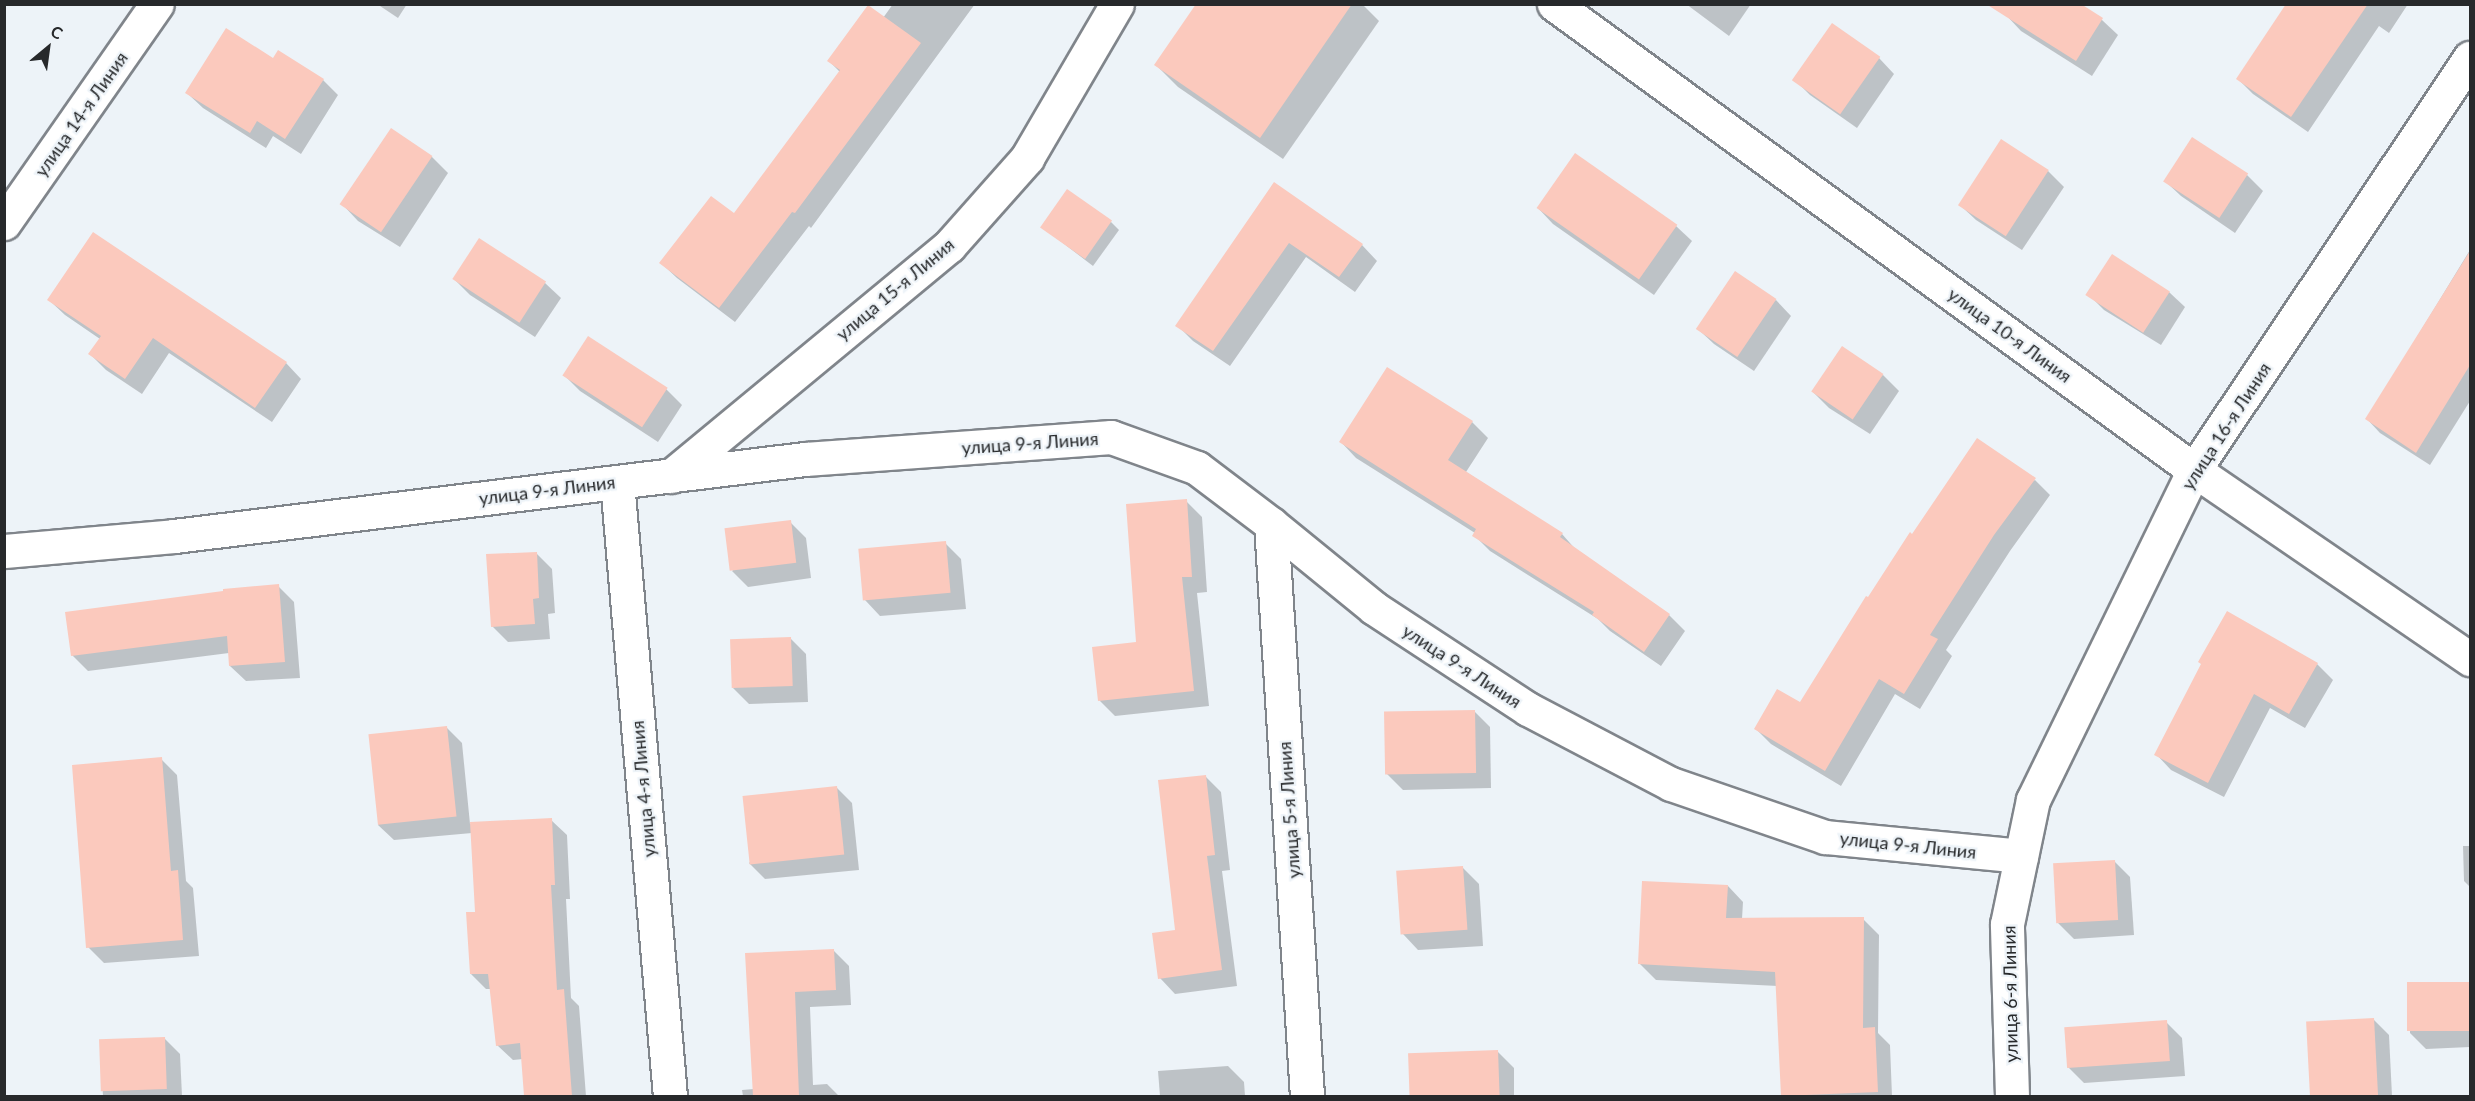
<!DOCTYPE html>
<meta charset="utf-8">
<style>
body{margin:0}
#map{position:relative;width:2475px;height:1101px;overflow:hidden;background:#edf3f8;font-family:Lato,sans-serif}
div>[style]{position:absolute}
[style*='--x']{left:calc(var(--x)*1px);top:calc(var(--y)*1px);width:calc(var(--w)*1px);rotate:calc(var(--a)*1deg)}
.shadow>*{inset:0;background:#0003}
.building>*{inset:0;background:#fbc9bd;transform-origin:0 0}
.roads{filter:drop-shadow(2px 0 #80858b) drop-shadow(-2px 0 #80858b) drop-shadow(0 2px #80858b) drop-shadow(0 -2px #80858b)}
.minor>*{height:33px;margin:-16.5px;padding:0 16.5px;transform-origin:16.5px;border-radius:16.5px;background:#fff}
span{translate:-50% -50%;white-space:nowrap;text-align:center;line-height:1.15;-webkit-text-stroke:4.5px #edf3f8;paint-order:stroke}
.street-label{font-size:18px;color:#27292b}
.frame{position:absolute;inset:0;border:6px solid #27292b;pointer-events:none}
.north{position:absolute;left:18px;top:18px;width:60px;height:60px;-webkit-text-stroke:4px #edf3f8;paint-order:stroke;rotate:29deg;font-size:16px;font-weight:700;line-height:24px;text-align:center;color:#27292b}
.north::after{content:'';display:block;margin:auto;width:21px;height:27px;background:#27292b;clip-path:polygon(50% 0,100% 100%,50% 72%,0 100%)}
</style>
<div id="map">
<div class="shadow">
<i style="clip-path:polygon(377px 4px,407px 4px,398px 18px)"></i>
<i style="clip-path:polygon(893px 4px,975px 4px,811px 228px,809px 226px,735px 322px,677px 278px,661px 263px,734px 215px,840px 72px,829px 61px,883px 18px)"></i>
<i style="clip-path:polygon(1198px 4px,1362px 4px,1379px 21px,1283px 159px,1178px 87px,1156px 65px)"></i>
<i style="clip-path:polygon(1686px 4px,1751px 4px,1729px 36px)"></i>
<i style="clip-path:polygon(2078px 4px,2102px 20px,2118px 35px,2092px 76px,2021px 31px,2006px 15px)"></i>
<i style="clip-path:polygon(2288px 4px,2408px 4px,2389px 33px,2379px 26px,2308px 132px,2253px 94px,2238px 79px)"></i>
<i style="clip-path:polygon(1879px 58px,1894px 74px,1857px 128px,1810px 95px,1794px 79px)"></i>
<i style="clip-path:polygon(274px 60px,323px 80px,338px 95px,301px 154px,273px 136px,266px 148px,203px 108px,187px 93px)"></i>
<i style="clip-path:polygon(391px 130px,432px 157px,448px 173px,400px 247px,358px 221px,343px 205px)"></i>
<i style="clip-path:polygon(2048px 171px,2064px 187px,2022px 250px,1976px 220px,1960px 205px)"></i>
<i style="clip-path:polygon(2247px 175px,2263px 191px,2235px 233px,2181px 196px,2165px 181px)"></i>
<i style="clip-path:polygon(1274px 184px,1362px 245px,1377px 261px,1355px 292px,1306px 257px,1230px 366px,1193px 341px,1177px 325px)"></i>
<i style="clip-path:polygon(1538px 208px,1676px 226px,1692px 241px,1654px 295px,1553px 224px)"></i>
<i style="clip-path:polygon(1111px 222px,1119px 230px,1093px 266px,1042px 227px)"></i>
<i style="clip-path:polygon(2470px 250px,2470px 401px,2430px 465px,2380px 433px,2367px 419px)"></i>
<i style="clip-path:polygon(454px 279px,545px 283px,561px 298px,535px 337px,470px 295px)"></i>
<i style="clip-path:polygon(2169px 292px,2185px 307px,2161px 345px,2104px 310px,2088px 294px)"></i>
<i style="clip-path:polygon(49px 300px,286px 363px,301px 379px,272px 422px,169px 353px,142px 394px,106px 370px,90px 354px,100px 339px,65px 315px)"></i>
<i style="clip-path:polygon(1776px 300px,1791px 316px,1754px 371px,1714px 344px,1698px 329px)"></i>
<i style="clip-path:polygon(589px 338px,666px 389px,682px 405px,658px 442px,580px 391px,564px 375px)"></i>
<i style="clip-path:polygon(1883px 375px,1899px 391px,1870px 434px,1829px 408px,1813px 392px)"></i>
<i style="clip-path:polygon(1472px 422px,1488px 438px,1466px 472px,1562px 534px,1577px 551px,1669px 615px,1685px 631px,1661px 666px,1610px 631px,1598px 619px,1490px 551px,1474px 535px,1475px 533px,1356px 458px,1341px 442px)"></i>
<i style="clip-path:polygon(2035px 480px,2050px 495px,2010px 551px,1946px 650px,1952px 656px,1920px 709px,1895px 694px,1841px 786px,1771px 744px,1756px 729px,1801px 704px,1913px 536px)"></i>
<i style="clip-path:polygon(1186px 501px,1202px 517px,1207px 592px,1197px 593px,1209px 706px,1115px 716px,1099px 700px,1138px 643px)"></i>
<i style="clip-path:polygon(790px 522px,806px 538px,811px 578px,748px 587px,732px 571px)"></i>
<i style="clip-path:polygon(945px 543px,961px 559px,966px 609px,880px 616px,865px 600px)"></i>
<i style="clip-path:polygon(536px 553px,552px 569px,555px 613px,548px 614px,550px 639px,508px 642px,492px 626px)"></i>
<i style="clip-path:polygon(278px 586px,294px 602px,300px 678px,246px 681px,230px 666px,229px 653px,88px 671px,72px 655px)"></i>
<i style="clip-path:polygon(791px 639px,806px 654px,808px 702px,749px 704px,733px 688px)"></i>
<i style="clip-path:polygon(2202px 664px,2317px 664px,2333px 680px,2305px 728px,2270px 708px,2224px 797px,2171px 770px,2156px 754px)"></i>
<i style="clip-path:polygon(1474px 711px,1490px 727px,1491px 788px,1403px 790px,1387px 774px)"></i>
<i style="clip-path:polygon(446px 727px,462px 743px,470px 824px,551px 820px,567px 835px,570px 899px,566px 899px,571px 998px,579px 1006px,586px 1096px,526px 1096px,523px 1059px,513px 1060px,497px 1045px,491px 989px,486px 989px,471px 974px,477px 913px,472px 833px,394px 840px,378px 825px)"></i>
<i style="clip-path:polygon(161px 759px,177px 775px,186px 881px,193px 888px,199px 956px,104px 963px,88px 947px)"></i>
<i style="clip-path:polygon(1206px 777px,1221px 792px,1230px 870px,1222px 871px,1237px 986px,1175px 994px,1160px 978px,1176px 932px)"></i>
<i style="clip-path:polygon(837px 788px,852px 803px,859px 870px,765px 879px,749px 863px)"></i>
<i style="clip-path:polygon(2463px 846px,2470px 846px,2470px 887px,2464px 881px)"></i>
<i style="clip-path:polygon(2114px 861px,2130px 877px,2134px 935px,2074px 939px,2058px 923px)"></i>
<i style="clip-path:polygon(1463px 868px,1479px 884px,1483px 946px,1418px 950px,1403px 934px)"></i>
<i style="clip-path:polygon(1728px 886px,1743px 902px,1742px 919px,1863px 919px,1879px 935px,1878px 1033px,1890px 1045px,1892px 1096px,1783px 1096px,1778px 986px,1656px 980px,1640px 964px)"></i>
<i style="clip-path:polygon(833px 950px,849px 966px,851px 1005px,810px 1007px,813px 1085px,827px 1084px,839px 1096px,743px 1096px,742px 1090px,754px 1089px,747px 954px)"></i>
<i style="clip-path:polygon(2470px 984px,2470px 1047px,2426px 1049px,2410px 1033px,2409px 986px)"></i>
<i style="clip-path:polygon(2373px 1019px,2389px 1035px,2392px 1096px,2312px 1096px,2308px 1023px)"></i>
<i style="clip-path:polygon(2166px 1022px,2182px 1038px,2185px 1076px,2084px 1083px,2068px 1067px)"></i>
<i style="clip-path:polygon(164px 1038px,180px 1054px,182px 1096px,103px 1096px,100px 1042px)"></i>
<i style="clip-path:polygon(1498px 1052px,1514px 1068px,1514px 1096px,1411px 1096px,1410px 1055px)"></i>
<i style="clip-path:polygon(1228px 1066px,1244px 1082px,1245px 1096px,1160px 1096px,1158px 1071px)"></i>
</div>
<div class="building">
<i style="clip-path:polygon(1196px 4px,1352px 4px,1260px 138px,1154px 65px)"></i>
<i style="clip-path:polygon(1986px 4px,2081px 4px,2103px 18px,2076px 61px)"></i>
<i style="clip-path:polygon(2286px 4px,2368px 4px,2291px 117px,2236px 79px)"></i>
<i style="clip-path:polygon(868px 5px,921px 43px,795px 213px,792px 212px,719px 308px,659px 263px,711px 196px,734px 213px,840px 70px,827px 61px)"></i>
<i style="left:1832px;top:23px;width:59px;height:70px;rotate:35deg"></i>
<i style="clip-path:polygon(226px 28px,273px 58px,278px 50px,324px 79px,285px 139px,257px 121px,250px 133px,185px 93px)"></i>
<i style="left:391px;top:128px;width:50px;height:92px;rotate:34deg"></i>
<i style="left:2192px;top:137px;width:67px;height:53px;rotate:33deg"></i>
<i style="left:2001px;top:139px;width:57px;height:79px;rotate:33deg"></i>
<i style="left:1575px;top:153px;width:125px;height:67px;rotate:35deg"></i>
<i style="clip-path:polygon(1274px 182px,1363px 244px,1339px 277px,1289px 243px,1213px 351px,1175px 326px)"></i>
<i style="left:1067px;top:189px;width:55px;height:47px;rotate:35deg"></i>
<i style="clip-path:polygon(93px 232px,287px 362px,255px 408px,153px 338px,125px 379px,88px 354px,101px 336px,47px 300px)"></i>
<i style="left:479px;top:238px;width:80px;height:49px;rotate:33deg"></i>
<i style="clip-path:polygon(2470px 251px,2470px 365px,2416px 453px,2365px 419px)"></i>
<i style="left:2112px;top:254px;width:69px;height:49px;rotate:33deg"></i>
<i style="left:1735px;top:271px;width:50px;height:70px;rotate:34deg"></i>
<i style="left:588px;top:336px;width:95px;height:47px;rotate:33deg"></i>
<i style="left:1842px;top:346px;width:50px;height:55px;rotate:34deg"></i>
<i style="clip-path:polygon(1387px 367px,1473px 421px,1448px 460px,1563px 533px,1560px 537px,1670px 614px,1644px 652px,1592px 615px,1594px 612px,1472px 536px,1476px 529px,1339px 442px)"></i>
<i style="clip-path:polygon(1977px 438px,2036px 478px,1994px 535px,1930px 635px,1938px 639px,1904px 694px,1879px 679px,1825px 771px,1754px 729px,1777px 689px,1800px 702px,1866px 596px,1868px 597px,1910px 532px,1912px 534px)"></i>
<i style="clip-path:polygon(1187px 499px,1192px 577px,1182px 577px,1194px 691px,1098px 701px,1092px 647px,1136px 642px,1126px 504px)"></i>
<i style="left:791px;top:520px;width:43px;height:67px;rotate:83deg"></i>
<i style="left:946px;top:541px;width:52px;height:88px;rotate:85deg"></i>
<i style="clip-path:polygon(537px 552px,539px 598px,533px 599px,535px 624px,491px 627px,486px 554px)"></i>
<i style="clip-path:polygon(279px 584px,285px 662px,229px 666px,227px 636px,71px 656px,65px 612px,223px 591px,223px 589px)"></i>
<i style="clip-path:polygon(2227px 611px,2318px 663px,2289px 714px,2254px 694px,2208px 783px,2154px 755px,2201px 664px,2198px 662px)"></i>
<i style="left:791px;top:637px;width:49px;height:61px;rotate:88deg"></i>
<i style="left:1475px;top:710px;width:63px;height:91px;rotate:89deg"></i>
<i style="left:447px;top:726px;width:91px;height:79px;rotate:84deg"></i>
<i style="clip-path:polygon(162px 757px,171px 871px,178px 870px,183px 940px,86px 948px,72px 765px)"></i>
<i style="clip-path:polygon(1206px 775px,1215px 855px,1207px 856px,1222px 970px,1158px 979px,1152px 933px,1175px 930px,1158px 780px)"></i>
<i style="left:837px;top:786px;width:69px;height:95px;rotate:84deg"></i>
<i style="clip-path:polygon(552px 818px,555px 885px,551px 885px,557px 990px,564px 989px,572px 1096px,524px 1096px,520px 1043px,496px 1046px,488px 974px,470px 974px,466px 912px,475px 912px,470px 822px)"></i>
<i style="left:2115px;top:860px;width:60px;height:62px;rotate:87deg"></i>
<i style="left:1463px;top:866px;width:64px;height:67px;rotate:86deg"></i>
<i style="clip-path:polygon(1642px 881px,1728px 885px,1726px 918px,1864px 917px,1863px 1028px,1875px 1027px,1878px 1092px,1781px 1096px,1775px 972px,1638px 964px)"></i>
<i style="clip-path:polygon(834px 949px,836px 990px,795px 992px,799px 1096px,753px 1096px,745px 953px)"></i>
<i style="left:2470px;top:982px;width:49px;height:63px;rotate:90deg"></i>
<i style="left:2374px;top:1018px;width:78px;height:68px;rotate:87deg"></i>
<i style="left:2167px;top:1020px;width:41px;height:103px;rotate:86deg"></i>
<i style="left:165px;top:1037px;width:52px;height:66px;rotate:88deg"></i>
<i style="left:1498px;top:1050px;width:46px;height:90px;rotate:88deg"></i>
</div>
<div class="roads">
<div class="minor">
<i style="--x:1554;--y:4;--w:792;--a:36.06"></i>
<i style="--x:2194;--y:470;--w:335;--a:34.4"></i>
<i style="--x:4;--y:223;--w:267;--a:-55.1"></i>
<i style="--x:671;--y:476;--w:361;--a:-39.6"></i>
<i style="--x:949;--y:246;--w:118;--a:-48.4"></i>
<i style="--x:1027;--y:158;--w:178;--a:-59.7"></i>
<i style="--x:617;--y:482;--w:616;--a:85.07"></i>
<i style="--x:1271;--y:524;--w:573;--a:86.4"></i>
<i style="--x:4;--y:551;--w:171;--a:-5"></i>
<i style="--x:174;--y:536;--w:636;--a:-6.96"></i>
<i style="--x:805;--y:459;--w:307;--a:-4.1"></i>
<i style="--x:1111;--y:437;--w:91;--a:19.8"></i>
<i style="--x:1197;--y:468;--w:93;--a:37.1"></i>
<i style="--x:1271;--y:524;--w:133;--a:39.2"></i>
<i style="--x:1374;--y:608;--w:184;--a:33.3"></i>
<i style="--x:1528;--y:709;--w:161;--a:27.7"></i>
<i style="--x:1671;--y:784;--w:163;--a:19"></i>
<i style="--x:1825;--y:837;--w:197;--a:5.5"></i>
<i style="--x:2012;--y:1096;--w:172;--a:-91.7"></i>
<i style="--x:2007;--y:924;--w:127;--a:-78.2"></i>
<i style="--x:2033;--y:800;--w:367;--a:-64"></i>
<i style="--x:2194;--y:470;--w:496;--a:-56.2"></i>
</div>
</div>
<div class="street-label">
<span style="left:81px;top:114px;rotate:-55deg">улица 14-я Линия</span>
<span style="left:895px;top:289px;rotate:-40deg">улица 15-я Линия</span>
<span style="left:2010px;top:335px;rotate:36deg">улица 10-я Линия</span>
<span style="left:2226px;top:426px;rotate:-57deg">улица 16-я Линия</span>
<span style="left:1030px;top:443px;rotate:-4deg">улица 9-я Линия</span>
<span style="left:547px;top:490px;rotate:-7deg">улица 9-я Линия</span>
<span style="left:1462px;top:666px;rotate:33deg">улица 9-я Линия</span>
<span style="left:643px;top:789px;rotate:-95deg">улица 4-я Линия</span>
<span style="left:1289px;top:810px;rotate:-94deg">улица 5-я Линия</span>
<span style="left:1908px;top:845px;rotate:6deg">улица 9-я Линия</span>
<span style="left:2010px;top:994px;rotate:-91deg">улица 6-я Линия</span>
</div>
<div class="frame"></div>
<div class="north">С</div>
</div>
